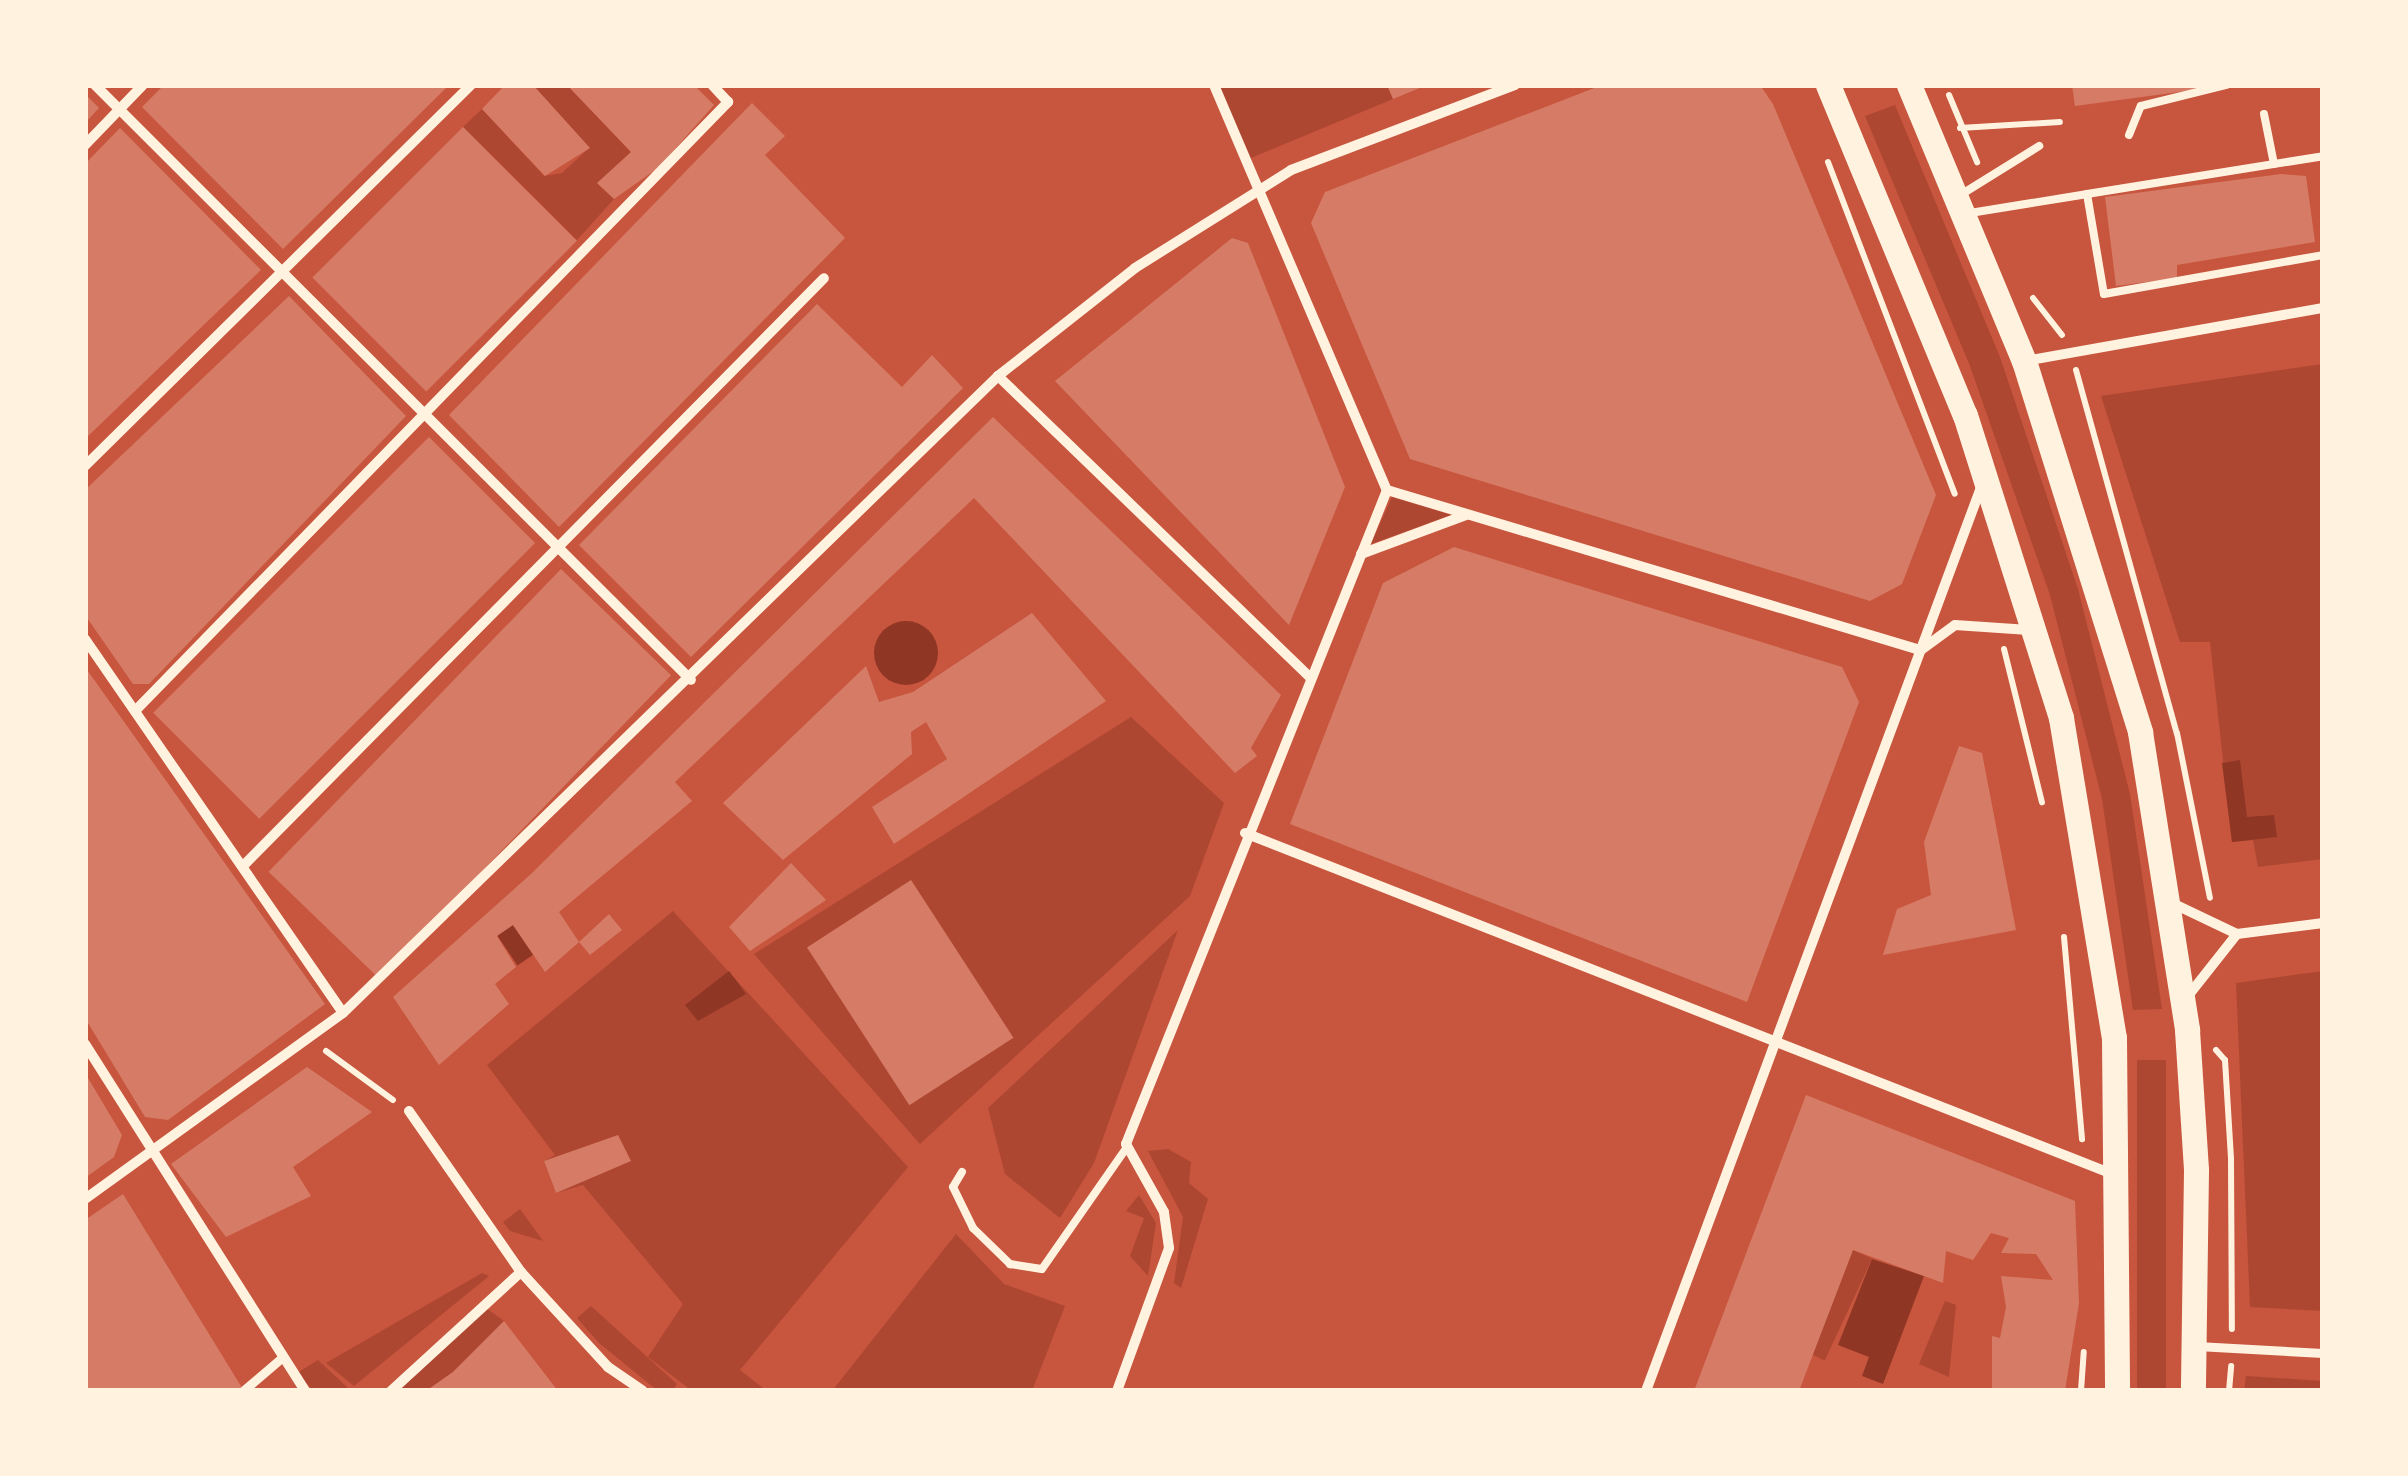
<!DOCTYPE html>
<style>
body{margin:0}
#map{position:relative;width:2408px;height:1476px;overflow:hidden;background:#c8553d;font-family:"PT Sans Narrow",sans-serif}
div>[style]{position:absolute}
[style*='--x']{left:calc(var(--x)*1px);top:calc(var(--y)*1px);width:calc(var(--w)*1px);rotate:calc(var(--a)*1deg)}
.green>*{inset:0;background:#ae4732;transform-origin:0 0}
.water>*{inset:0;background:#8f3625;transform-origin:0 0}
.round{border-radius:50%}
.building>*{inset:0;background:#d67c66;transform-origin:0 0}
.path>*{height:6px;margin:-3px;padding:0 3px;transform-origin:3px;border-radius:3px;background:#fff3e0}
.service>*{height:8px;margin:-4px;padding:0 4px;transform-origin:4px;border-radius:4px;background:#fff3e0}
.pedestrian>*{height:9px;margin:-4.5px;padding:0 4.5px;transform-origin:4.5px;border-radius:4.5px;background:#fff3e0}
.minor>*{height:10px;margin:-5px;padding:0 5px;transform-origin:5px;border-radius:5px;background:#fff3e0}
.primary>*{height:25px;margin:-12.5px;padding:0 12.5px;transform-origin:12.5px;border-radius:12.5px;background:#fff3e0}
span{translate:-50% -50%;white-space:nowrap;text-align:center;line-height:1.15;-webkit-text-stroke:9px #fff3e0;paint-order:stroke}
.frame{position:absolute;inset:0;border:88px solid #fff3e0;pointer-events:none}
</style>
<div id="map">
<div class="green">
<i style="clip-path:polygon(533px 85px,567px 85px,631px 152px,598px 184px,614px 199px,577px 240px,463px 127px,482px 109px,544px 176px,562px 173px,589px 148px)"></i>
<i style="clip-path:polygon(1214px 85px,1387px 85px,1393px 99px,1246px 160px)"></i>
<i style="clip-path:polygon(1895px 105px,2000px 357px,2078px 589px,2130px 794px,2162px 1009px,2133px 1010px,2102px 799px,2050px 595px,1970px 366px,1865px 116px)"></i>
<i style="clip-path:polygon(2323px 364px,2323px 859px,2258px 867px,2253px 840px,2232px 842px,2210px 642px,2180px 642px,2101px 396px)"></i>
<i style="clip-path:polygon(1392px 497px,1451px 515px,1371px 544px)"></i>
<i style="clip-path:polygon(1131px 717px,1224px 803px,1190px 896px,920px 1144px,754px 954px)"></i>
<i style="clip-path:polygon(673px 911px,908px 1167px,740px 1370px,767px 1391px,692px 1391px,648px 1357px,683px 1304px,583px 1185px,556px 1193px,544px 1161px,555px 1155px,487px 1065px)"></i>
<i style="clip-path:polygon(1178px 930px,1094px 1163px,1060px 1218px,1005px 1174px,988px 1108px)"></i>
<i style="clip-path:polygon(2323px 971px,2323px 1311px,2250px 1307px,2236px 983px)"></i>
<i style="left:2166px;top:1060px;width:331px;height:29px;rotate:90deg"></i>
<i style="clip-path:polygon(1168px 1149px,1191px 1162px,1189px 1183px,1208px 1199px,1181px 1288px,1174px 1283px,1183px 1217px,1148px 1151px)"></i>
<i style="clip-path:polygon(1139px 1195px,1156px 1223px,1148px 1276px,1130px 1256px,1144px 1218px,1126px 1211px)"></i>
<i style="clip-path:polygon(520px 1209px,543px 1241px,510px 1231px,503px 1222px)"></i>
<i style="clip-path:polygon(956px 1234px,1004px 1284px,1065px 1306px,1032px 1391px,832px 1391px)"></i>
<i style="left:1853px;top:1250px;width:21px;height:112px;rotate:25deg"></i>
<i style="clip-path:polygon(482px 1273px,489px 1276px,354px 1386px,326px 1363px)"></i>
<i style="clip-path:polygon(1945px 1301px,1956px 1305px,1949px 1377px,1919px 1364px)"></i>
<i style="clip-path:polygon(591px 1306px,677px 1384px,672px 1391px,658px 1391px,599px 1343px,577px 1318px)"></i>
<i style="clip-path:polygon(486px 1308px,504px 1321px,453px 1372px,426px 1391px,396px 1391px)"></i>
<i style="clip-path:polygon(318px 1360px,348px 1388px,354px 1391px,314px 1391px,297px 1373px)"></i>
<i style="clip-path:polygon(2246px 1376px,2323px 1381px,2323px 1391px,2244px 1391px)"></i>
</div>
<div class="water">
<i class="round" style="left:874px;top:621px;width:64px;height:64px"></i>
<i style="clip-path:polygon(2240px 760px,2247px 817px,2274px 815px,2277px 837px,2232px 842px,2222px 763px)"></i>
<i style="left:513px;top:925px;width:36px;height:19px;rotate:56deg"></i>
<i style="clip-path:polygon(729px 971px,746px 994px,698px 1021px,685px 1005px)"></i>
<i style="clip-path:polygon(1872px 1259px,1924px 1276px,1883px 1384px,1862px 1376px,1869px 1357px,1838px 1345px)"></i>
</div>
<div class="building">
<i style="clip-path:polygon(164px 85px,449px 85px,283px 249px,142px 107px)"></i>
<i style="clip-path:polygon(505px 85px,533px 85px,590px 148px,545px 176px,482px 109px)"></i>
<i style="clip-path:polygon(567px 85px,694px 85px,714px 105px,658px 168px,614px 199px,597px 183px,631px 152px)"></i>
<i style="clip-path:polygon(1387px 85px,1427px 85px,1393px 99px)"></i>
<i style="clip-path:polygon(1602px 85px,1760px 85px,1773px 104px,1936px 495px,1902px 584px,1870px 601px,1410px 459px,1311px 223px,1325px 192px)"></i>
<i style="clip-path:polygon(2072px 85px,2216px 85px,2216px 87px,2075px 106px)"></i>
<i style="clip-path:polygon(85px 94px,99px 108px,85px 123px)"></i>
<i style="clip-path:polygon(752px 103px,785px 136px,765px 155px,845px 238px,559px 527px,449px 415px)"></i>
<i style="left:463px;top:127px;width:161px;height:213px;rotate:45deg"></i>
<i style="clip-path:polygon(120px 128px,261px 270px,85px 439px,85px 164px)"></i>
<i style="clip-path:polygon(2281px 174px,2306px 176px,2315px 242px,2177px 265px,2177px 278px,2116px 286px,2105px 197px)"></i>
<i style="clip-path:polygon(1232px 238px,1248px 243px,1345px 487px,1289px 625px,1055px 381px)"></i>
<i style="clip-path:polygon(289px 296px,406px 416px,149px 684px,133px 684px,85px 615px,85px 490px)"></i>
<i style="clip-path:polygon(817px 304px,902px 387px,932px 355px,963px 388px,691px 657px,579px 545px)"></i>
<i style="clip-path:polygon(993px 417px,1281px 695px,1251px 748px,1257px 756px,1235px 773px,974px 498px,675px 782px,692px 801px,559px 912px,579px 942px,545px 972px,513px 925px,497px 936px,516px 967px,495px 984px,509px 1004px,439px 1065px,393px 997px,532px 873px)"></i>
<i style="left:429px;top:437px;width:150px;height:390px;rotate:45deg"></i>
<i style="clip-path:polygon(1454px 547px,1842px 667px,1859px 702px,1747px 1002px,1290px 824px,1383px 583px)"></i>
<i style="left:561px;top:569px;width:153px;height:421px;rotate:44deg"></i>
<i style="clip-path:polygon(1032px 613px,1106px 701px,894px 844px,872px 807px,947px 759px,926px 722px,911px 732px,912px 754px,783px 860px,723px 803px,866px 666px,879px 702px,913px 692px)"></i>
<i style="clip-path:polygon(85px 667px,325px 1004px,168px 1120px,145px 1117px,85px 1018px)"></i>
<i style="clip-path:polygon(1959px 746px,1982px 753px,2016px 930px,1883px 955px,1897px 909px,1931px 895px,1924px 842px)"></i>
<i style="clip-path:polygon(791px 863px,826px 900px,750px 951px,729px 927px)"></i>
<i style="left:911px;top:880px;width:188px;height:124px;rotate:57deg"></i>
<i style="clip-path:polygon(609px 914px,622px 930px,590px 955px,579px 942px)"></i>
<i style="clip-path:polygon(307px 1067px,372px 1112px,293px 1167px,311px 1196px,226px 1237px,171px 1164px)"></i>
<i style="clip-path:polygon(85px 1073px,122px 1135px,114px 1157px,85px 1178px)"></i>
<i style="clip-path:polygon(1806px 1095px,2075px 1201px,2079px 1303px,2065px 1391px,1992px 1391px,1992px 1336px,2000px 1338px,2006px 1307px,2001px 1276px,2053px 1280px,2036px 1254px,2001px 1253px,2009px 1238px,1991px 1233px,1973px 1260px,1946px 1251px,1943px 1283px,1853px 1250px,1799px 1391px,1694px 1391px)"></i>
<i style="clip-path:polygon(618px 1135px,631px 1161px,556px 1193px,544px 1161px)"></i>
<i style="clip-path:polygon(123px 1194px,244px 1391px,85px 1391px,85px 1220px)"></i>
<i style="clip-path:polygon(504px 1321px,558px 1391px,426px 1391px,453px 1372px)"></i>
</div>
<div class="path">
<i style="--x:1949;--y:95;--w:73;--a:67.3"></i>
<i style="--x:1960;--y:128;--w:100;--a:-3.4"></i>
<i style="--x:1828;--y:162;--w:355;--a:69.1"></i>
<i style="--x:2033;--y:298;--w:47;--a:51.9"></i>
<i style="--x:2076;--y:370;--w:377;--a:74.5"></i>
<i style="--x:2177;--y:733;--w:168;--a:78.7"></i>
<i style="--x:2004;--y:649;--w:158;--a:76.1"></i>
<i style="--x:2064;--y:937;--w:203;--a:84.9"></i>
<i style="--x:2216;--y:1050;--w:13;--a:48"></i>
<i style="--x:2225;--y:1060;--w:99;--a:86.5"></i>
<i style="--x:2231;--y:1159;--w:170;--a:89.7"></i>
<i style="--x:326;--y:1051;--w:83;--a:36.2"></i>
<i style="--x:2081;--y:1391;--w:39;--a:-86"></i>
<i style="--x:2229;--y:1391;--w:25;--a:-85"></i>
</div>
<div class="service">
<i style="--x:2264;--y:114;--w:51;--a:78.7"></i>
<i style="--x:2129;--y:135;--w:31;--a:-68"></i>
<i style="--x:2141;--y:106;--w:88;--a:-13.9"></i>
<i style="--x:1962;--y:194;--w:91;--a:-31.9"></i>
<i style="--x:2087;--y:194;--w:239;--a:-9.1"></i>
<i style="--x:1970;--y:213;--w:119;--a:-9.2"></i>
<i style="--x:2087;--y:194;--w:101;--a:80.4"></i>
<i style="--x:2104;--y:294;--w:222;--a:-10.1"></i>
<i style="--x:962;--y:1172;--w:17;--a:121"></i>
<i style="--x:953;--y:1187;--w:46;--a:64"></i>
<i style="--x:973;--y:1228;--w:52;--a:44.2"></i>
<i style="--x:1010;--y:1264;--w:32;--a:9"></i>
<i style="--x:1042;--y:1269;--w:145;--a:-55.1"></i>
</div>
<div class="pedestrian">
<i style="--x:2197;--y:1346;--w:126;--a:3.2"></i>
<i style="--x:244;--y:1390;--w:46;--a:-40.6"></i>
</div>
<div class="minor">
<i style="--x:95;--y:85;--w:842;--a:44.95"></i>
<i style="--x:1214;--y:85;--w:440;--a:66.9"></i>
<i style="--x:85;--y:145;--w:83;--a:-46"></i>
<i style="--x:2025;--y:361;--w:303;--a:-10.1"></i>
<i style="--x:998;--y:376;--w:434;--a:44"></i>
<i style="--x:85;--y:466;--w:542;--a:-44.63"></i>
<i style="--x:1387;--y:490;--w:556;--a:16.71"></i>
<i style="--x:1361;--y:554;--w:112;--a:-20.4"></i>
<i style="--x:85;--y:639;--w:454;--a:55.4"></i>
<i style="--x:1921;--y:650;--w:42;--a:-36.3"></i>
<i style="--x:1955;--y:625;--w:74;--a:3.9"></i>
<i style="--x:136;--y:710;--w:849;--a:-45.76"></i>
<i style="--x:728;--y:102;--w:23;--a:-133"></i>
<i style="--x:1245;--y:833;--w:935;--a:21.46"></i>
<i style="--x:244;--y:865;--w:825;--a:-45.34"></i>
<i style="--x:2172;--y:903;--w:72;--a:25.5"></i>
<i style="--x:2237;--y:934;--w:87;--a:-7.3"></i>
<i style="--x:2188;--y:996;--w:79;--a:-51.7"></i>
<i style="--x:85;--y:1044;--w:411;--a:57.6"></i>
<i style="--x:409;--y:1111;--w:196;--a:55.2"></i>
<i style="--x:521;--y:1272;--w:129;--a:47.5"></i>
<i style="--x:608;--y:1367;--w:42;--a:34.4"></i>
<i style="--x:85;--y:1199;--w:318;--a:-35.8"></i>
<i style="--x:343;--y:1013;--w:914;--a:-44.2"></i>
<i style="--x:998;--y:376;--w:174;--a:-38.2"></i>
<i style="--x:1135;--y:268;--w:184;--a:-32.1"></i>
<i style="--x:1291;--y:170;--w:240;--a:-20.8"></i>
<i style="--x:391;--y:1391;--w:176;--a:-42.5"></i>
<i style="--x:1117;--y:1391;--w:152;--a:-70"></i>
<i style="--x:1169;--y:1248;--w:36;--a:-98"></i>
<i style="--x:1164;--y:1212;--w:78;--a:-119.2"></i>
<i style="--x:1126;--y:1144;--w:704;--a:-68.24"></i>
<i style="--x:1646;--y:1391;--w:969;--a:-69.66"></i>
</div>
<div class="primary">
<i style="--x:1828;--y:85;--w:357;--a:67.5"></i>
<i style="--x:1965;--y:415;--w:318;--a:72.4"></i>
<i style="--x:2061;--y:718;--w:324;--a:80.6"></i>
<i style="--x:2114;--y:1038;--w:353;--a:89.5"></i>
<i style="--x:1909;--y:85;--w:299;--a:67.4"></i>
<i style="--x:2024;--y:361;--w:389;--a:72.6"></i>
<i style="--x:2140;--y:732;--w:302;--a:81"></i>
<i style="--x:2187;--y:1030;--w:140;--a:86.3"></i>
<i style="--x:2196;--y:1170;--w:221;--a:90.8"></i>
</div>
<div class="frame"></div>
</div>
